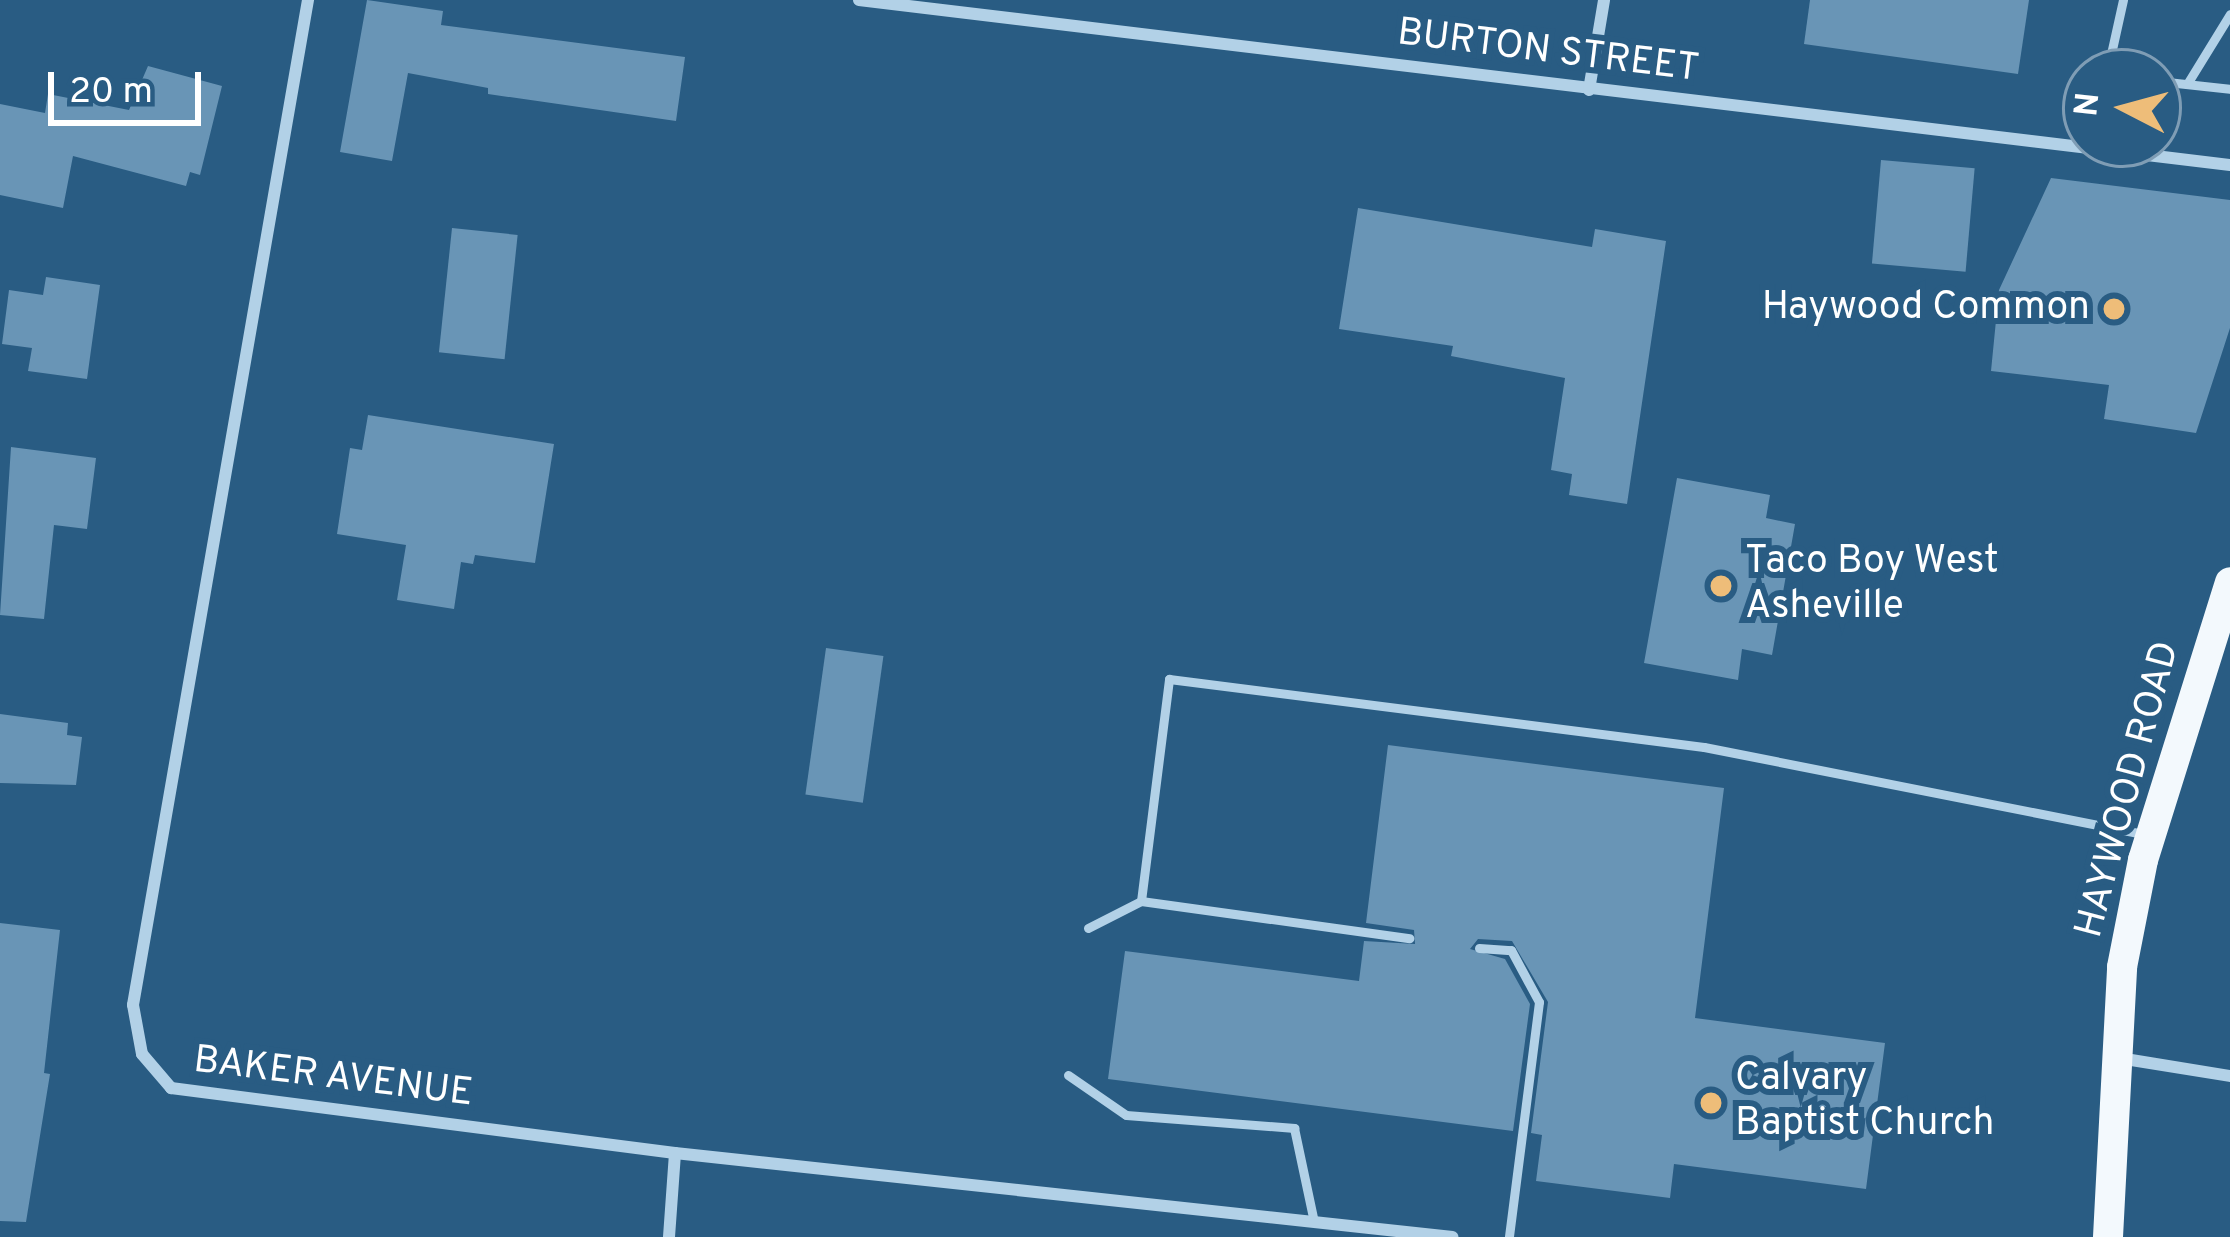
<!DOCTYPE html>
<style>
body{margin:0}
#map{position:relative;width:2230px;height:1237px;overflow:hidden;background:#295c83;font-family:Overpass,sans-serif}
div>[style]{position:absolute}
[style*='--x']{left:calc(var(--x)*1px);top:calc(var(--y)*1px);width:calc(var(--w)*1px);rotate:calc(var(--a)*1deg)}
.building>*{inset:0;background:#6995b6;transform-origin:0 0}
.lane>*{height:9px;margin:-4.5px;padding:0 4.5px;transform-origin:4.5px;border-radius:4.5px;background:#b2d1e7}
.street>*{height:12px;margin:-6px;padding:0 6px;transform-origin:6px;border-radius:6px;background:#b2d1e7}
.primary>*{height:30px;margin:-15px;padding:0 15px;transform-origin:15px;border-radius:15px;background:#f3f9fd}
.dots>*{width:33px;height:33px;translate:-50% -50%;box-sizing:border-box;border:6px solid #295c83;border-radius:50%}
span{translate:-50% -50%;white-space:nowrap;text-align:center;line-height:1.15;-webkit-text-stroke:12px #295c83;paint-order:stroke}
.street-label{font-size:39px;color:#fff}
.poi-label{font-size:39px;color:#fff}
.right{translate:-100% -50%;text-align:right}
.left{translate:0 -50%;text-align:left}
.north{position:absolute;left:2062px;top:48px;width:120px;height:120px;box-sizing:border-box;background:#295c83;border:3px solid #7f9db5;border-radius:50%;rotate:276deg;font-size:33px;font-weight:700;line-height:48px;text-align:center;color:#fff}
.north::after{content:'';display:block;margin:auto;width:42px;height:54px;background:#eebd79;clip-path:polygon(50% 0,100% 100%,50% 72%,0 100%)}
.scale{position:absolute;left:48px;top:72px;width:153px;height:54px;box-sizing:border-box;border:6px solid #fff;border-top:0;padding-left:15px;font-size:36px;line-height:42px;white-space:nowrap;color:#fff;-webkit-text-stroke:9px #295c83;paint-order:stroke}
</style>
<div id="map">
<div class="building">
<i style="clip-path:polygon(367px 0,443px 11px,441px 25px,685px 57px,676px 121px,488px 94px,488px 88px,408px 73px,392px 161px,340px 152px)"></i>
<i style="clip-path:polygon(1810px 0,2029px 0,2018px 74px,1804px 44px)"></i>
<i style="clip-path:polygon(148px 66px,222px 86px,200px 175px,190px 172px,186px 186px,73px 156px,63px 208px,0 195px,0 104px,45px 113px,48px 94px,129px 110px)"></i>
<i style="left:1881px;top:160px;width:94px;height:104px;rotate:5deg"></i>
<i style="clip-path:polygon(2051px 178px,2230px 200px,2230px 328px,2196px 433px,2104px 419px,2109px 385px,1991px 371px,1999px 290px)"></i>
<i style="clip-path:polygon(1358px 208px,1592px 247px,1595px 229px,1666px 241px,1627px 504px,1569px 495px,1572px 474px,1551px 470px,1565px 378px,1451px 356px,1453px 346px,1339px 329px)"></i>
<i style="left:452px;top:228px;width:66px;height:125px;rotate:6deg"></i>
<i style="clip-path:polygon(46px 277px,100px 285px,87px 379px,28px 371px,32px 348px,2px 344px,9px 290px,43px 295px)"></i>
<i style="clip-path:polygon(368px 415px,554px 444px,535px 563px,475px 555px,473px 564px,461px 562px,454px 609px,397px 600px,406px 545px,337px 534px,350px 448px,362px 450px)"></i>
<i style="clip-path:polygon(11px 447px,96px 458px,87px 529px,54px 525px,44px 619px,0 615px)"></i>
<i style="clip-path:polygon(1677px 478px,1770px 495px,1766px 518px,1795px 524px,1772px 655px,1742px 649px,1738px 680px,1644px 663px)"></i>
<i style="left:826px;top:648px;width:58px;height:148px;rotate:8deg"></i>
<i style="clip-path:polygon(0 714px,68px 723px,67px 735px,82px 737px,76px 785px,0 783px)"></i>
<i style="clip-path:polygon(1388px 745px,1724px 788px,1695px 1018px,1885px 1043px,1866px 1189px,1674px 1164px,1670px 1198px,1536px 1181px,1542px 1135px,1531px 1133px,1548px 1002px,1512px 941px,1478px 939px,1470px 949px,1505px 959px,1530px 1004px,1513px 1131px,1108px 1079px,1125px 951px,1359px 981px,1364px 941px,1415px 944px,1414px 930px,1366px 923px)"></i>
<i style="clip-path:polygon(0 923px,60px 930px,44px 1073px,50px 1074px,26px 1222px,0 1221px)"></i>
</div>
<div class="lane">
<i style="--x:2107;--y:72;--w:74;--a:-77.5"></i>
<i style="--x:2158;--y:81;--w:72;--a:6.3"></i>
<i style="--x:2187;--y:84;--w:82;--a:-58.4"></i>
<i style="--x:1141;--y:901;--w:271;--a:7.9"></i>
<i style="--x:1088;--y:928;--w:59;--a:-27"></i>
<i style="--x:1141;--y:901;--w:224;--a:-82.8"></i>
<i style="--x:1169;--y:679;--w:539;--a:7.24"></i>
<i style="--x:1704;--y:747;--w:449;--a:11.2"></i>
<i style="--x:1479;--y:948;--w:32;--a:4"></i>
<i style="--x:1511;--y:950;--w:59;--a:61.7"></i>
<i style="--x:1539;--y:1002;--w:237;--a:97.3"></i>
<i style="--x:1068;--y:1075;--w:70;--a:34.6"></i>
<i style="--x:1126;--y:1115;--w:169;--a:4.4"></i>
<i style="--x:1294;--y:1128;--w:96;--a:78"></i>
</div>
<div class="street">
<i style="--x:308;--y:0;--w:1020;--a:99.88"></i>
<i style="--x:133;--y:1005;--w:50;--a:79.6"></i>
<i style="--x:142;--y:1054;--w:45;--a:49.5"></i>
<i style="--x:171;--y:1088;--w:508;--a:7.35"></i>
<i style="--x:675;--y:1153;--w:782;--a:6.17"></i>
<i style="--x:859;--y:0;--w:1381;--a:6.86"></i>
<i style="--x:1589;--y:90;--w:91;--a:-80.5"></i>
<i style="--x:2119;--y:1058;--w:112;--a:9.2"></i>
<i style="--x:669;--y:1237;--w:84;--a:-85.9"></i>
</div>
<div class="primary">
<i style="--x:2108;--y:1237;--w:270;--a:-87"></i>
<i style="--x:2122;--y:967;--w:109;--a:-78.9"></i>
<i style="--x:2143;--y:860;--w:291;--a:-72.6"></i>
</div>
<div class="dots">
<i style="left:2114px;top:309px;background:#eebd79"></i>
<i style="left:1721px;top:586px;background:#eebd79"></i>
<i style="left:1711px;top:1103px;background:#eebd79"></i>
</div>
<div class="street-label">
<span style="left:1548px;top:53px;rotate:7deg">BURTON STREET</span>
<span style="left:2130px;top:790px;rotate:-75deg">HAYWOOD ROAD</span>
<span style="left:333px;top:1079px;rotate:7deg">BAKER AVENUE</span>
</div>
<div class="poi-label">
<span class="right" style="left:2090px;top:309px">Haywood Common</span>
<span class="left" style="left:1745px;top:586px">Taco Boy West<br>Asheville</span>
<span class="left" style="left:1735px;top:1103px">Calvary<br>Baptist Church</span>
</div>
<div class="north">N</div>
<div class="scale">20 m</div>
</div>
